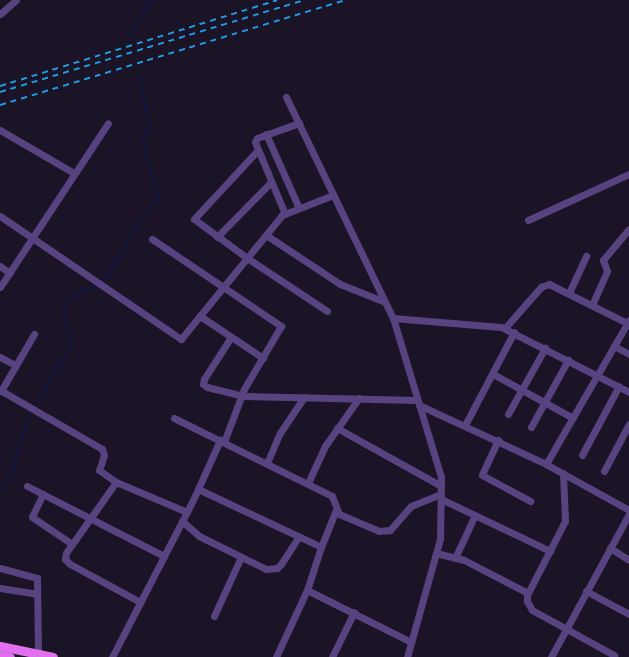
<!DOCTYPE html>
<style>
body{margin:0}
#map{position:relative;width:629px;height:657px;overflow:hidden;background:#1b1326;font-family:"PT Sans",sans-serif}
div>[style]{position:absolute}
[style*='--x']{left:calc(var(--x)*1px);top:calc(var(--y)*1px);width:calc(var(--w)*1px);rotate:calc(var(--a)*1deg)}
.stream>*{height:2px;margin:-1px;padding:0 1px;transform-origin:1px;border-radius:1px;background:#111541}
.minor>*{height:7px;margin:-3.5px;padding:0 3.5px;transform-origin:3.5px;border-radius:3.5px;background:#56437f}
.major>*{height:9px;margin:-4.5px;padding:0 4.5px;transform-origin:4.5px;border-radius:4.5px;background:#e16fee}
.rail>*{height:2px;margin-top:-1px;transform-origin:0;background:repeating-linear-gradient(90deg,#1e9be4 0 6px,transparent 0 11px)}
span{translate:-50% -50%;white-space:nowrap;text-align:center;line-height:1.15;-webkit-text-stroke:3px #1b1326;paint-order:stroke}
</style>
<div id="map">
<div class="stream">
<i style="--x:128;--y:39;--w:45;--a:-59.5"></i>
<i style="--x:101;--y:282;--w:11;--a:-45"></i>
<i style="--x:109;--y:274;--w:64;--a:-59.8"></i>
<i style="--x:141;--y:219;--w:26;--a:-50"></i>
<i style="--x:158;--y:199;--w:61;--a:-104.3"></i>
<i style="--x:143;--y:140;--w:15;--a:-67"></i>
<i style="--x:149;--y:126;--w:51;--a:-101.3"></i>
<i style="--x:0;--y:491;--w:22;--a:-58"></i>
<i style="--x:12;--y:472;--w:54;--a:-73.9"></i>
<i style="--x:27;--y:420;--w:88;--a:-59.4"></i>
<i style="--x:72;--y:344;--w:32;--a:-106"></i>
<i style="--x:63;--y:313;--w:12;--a:-70"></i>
<i style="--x:67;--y:302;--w:11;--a:-45"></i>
<i style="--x:75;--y:294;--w:25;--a:-21"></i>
</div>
<div class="minor">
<i style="--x:0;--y:14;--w:21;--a:-41"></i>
<i style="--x:286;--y:97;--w:246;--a:64.2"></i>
<i style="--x:393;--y:318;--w:166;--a:73.2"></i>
<i style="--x:441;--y:477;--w:62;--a:90.9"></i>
<i style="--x:440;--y:539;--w:123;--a:105.6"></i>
<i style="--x:0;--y:130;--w:86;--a:30.2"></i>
<i style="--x:266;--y:134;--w:81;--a:66"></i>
<i style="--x:258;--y:150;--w:94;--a:132.8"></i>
<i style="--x:194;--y:219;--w:66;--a:36.3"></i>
<i style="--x:247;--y:258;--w:96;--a:33.5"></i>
<i style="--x:285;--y:214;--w:78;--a:-112.6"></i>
<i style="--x:255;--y:142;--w:4;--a:-63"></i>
<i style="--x:257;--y:138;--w:45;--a:-19.7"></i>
<i style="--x:0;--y:216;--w:219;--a:34.2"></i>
<i style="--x:181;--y:339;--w:160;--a:-50.8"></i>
<i style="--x:282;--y:215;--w:55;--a:-21.4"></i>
<i style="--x:528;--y:220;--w:111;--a:-24.5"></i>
<i style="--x:266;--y:235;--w:89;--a:33.5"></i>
<i style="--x:340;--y:284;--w:48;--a:21.8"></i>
<i style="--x:217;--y:237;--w:77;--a:-45.5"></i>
<i style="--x:152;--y:239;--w:156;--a:34"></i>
<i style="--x:281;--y:326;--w:73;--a:120.4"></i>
<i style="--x:244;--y:389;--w:57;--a:110.7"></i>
<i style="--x:0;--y:266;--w:12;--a:35"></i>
<i style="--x:0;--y:287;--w:196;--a:-56.6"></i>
<i style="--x:569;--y:293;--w:41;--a:-65.3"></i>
<i style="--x:592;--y:305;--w:37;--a:-66"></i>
<i style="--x:607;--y:271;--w:12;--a:-110"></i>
<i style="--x:603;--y:260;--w:40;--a:-50"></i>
<i style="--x:200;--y:316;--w:76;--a:33.7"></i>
<i style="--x:393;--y:318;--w:108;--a:4.8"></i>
<i style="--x:501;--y:327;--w:144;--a:26.9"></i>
<i style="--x:505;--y:328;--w:55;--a:-48.7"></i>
<i style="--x:541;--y:287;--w:9;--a:-21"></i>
<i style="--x:549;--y:284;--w:87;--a:26.6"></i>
<i style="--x:231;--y:337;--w:50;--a:122.7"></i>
<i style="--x:204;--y:379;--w:5;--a:101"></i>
<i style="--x:203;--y:384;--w:5;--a:37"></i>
<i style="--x:207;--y:387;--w:36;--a:14"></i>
<i style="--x:242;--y:396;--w:175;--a:1.3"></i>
<i style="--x:614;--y:346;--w:17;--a:28"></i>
<i style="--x:0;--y:357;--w:17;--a:28"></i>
<i style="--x:493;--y:374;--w:91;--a:28.8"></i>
<i style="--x:0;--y:390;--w:118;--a:30"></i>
<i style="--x:102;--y:449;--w:6;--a:72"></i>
<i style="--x:104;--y:455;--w:16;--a:108"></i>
<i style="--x:99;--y:470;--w:21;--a:35"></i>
<i style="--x:116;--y:482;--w:77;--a:22.9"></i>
<i style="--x:187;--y:512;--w:25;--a:-64"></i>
<i style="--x:198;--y:489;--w:136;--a:25.2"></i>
<i style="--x:321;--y:547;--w:45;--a:108"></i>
<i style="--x:307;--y:590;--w:116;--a:26.6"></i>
<i style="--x:1;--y:391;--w:66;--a:-59.9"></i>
<i style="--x:419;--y:405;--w:138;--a:24.9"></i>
<i style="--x:544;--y:463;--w:97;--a:28.9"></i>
<i style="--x:508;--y:414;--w:76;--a:-60.7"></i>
<i style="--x:174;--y:418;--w:176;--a:26.3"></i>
<i style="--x:332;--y:496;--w:19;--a:69"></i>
<i style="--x:339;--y:514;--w:43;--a:23"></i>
<i style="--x:379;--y:531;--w:11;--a:-5"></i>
<i style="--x:390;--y:530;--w:32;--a:-49"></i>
<i style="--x:411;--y:506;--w:32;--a:-22"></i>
<i style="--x:465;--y:425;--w:105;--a:-62.2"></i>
<i style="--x:531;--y:427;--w:77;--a:-61.1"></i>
<i style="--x:337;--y:428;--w:119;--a:29.1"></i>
<i style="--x:498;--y:440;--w:38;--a:115"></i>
<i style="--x:482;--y:475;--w:55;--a:28.4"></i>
<i style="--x:582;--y:455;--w:78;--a:-61.8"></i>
<i style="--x:267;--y:463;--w:33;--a:-67"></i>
<i style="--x:280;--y:433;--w:43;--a:-56.3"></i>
<i style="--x:546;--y:464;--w:166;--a:-60"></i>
<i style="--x:604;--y:471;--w:53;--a:-62"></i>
<i style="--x:563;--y:473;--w:48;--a:87.6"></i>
<i style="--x:565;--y:521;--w:83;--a:117.2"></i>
<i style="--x:527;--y:595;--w:6;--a:90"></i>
<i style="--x:527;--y:601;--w:10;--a:61"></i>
<i style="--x:532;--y:610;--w:94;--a:28.8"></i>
<i style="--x:116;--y:482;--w:87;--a:125.2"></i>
<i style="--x:66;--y:553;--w:6;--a:99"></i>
<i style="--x:65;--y:559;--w:7;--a:45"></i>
<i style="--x:70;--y:564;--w:80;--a:28.5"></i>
<i style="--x:308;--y:483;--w:41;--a:-65.3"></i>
<i style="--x:325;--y:446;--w:59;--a:-54.7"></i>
<i style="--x:27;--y:486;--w:154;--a:27.1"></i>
<i style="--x:198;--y:489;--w:54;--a:-65.8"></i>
<i style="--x:43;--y:494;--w:25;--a:116"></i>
<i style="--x:32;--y:517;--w:48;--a:34"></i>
<i style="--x:441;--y:499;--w:121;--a:25.5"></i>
<i style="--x:182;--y:521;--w:23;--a:41"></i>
<i style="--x:199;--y:536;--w:75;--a:26.2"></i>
<i style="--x:266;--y:569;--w:11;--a:-5"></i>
<i style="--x:277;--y:568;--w:6;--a:-45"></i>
<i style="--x:281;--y:564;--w:33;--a:-57"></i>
<i style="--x:321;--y:547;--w:40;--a:-68"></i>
<i style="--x:610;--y:548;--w:22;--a:32"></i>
<i style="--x:436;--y:553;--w:29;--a:14"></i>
<i style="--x:464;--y:560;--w:72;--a:27.3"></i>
<i style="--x:455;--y:558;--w:47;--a:-65.1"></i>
<i style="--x:0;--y:568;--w:38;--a:15"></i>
<i style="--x:37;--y:578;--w:76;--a:89.2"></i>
<i style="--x:0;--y:588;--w:37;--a:9"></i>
<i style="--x:586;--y:591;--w:49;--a:28.1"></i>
<i style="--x:214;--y:616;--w:65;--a:-65.4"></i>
<i style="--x:112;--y:657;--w:163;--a:-62.7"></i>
<i style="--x:276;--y:657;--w:74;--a:-65.2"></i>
<i style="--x:332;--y:657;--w:50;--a:-63.9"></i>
<i style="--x:551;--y:657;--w:163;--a:-61.4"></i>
</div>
<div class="major">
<i style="--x:0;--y:646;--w:54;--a:11.7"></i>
<i style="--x:0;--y:655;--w:10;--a:11"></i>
</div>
<div class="rail">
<i style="--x:0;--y:86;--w:290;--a:-17.2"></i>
<i style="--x:0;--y:92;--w:318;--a:-16.8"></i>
<i style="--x:0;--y:105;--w:361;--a:-16.9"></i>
</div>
</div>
